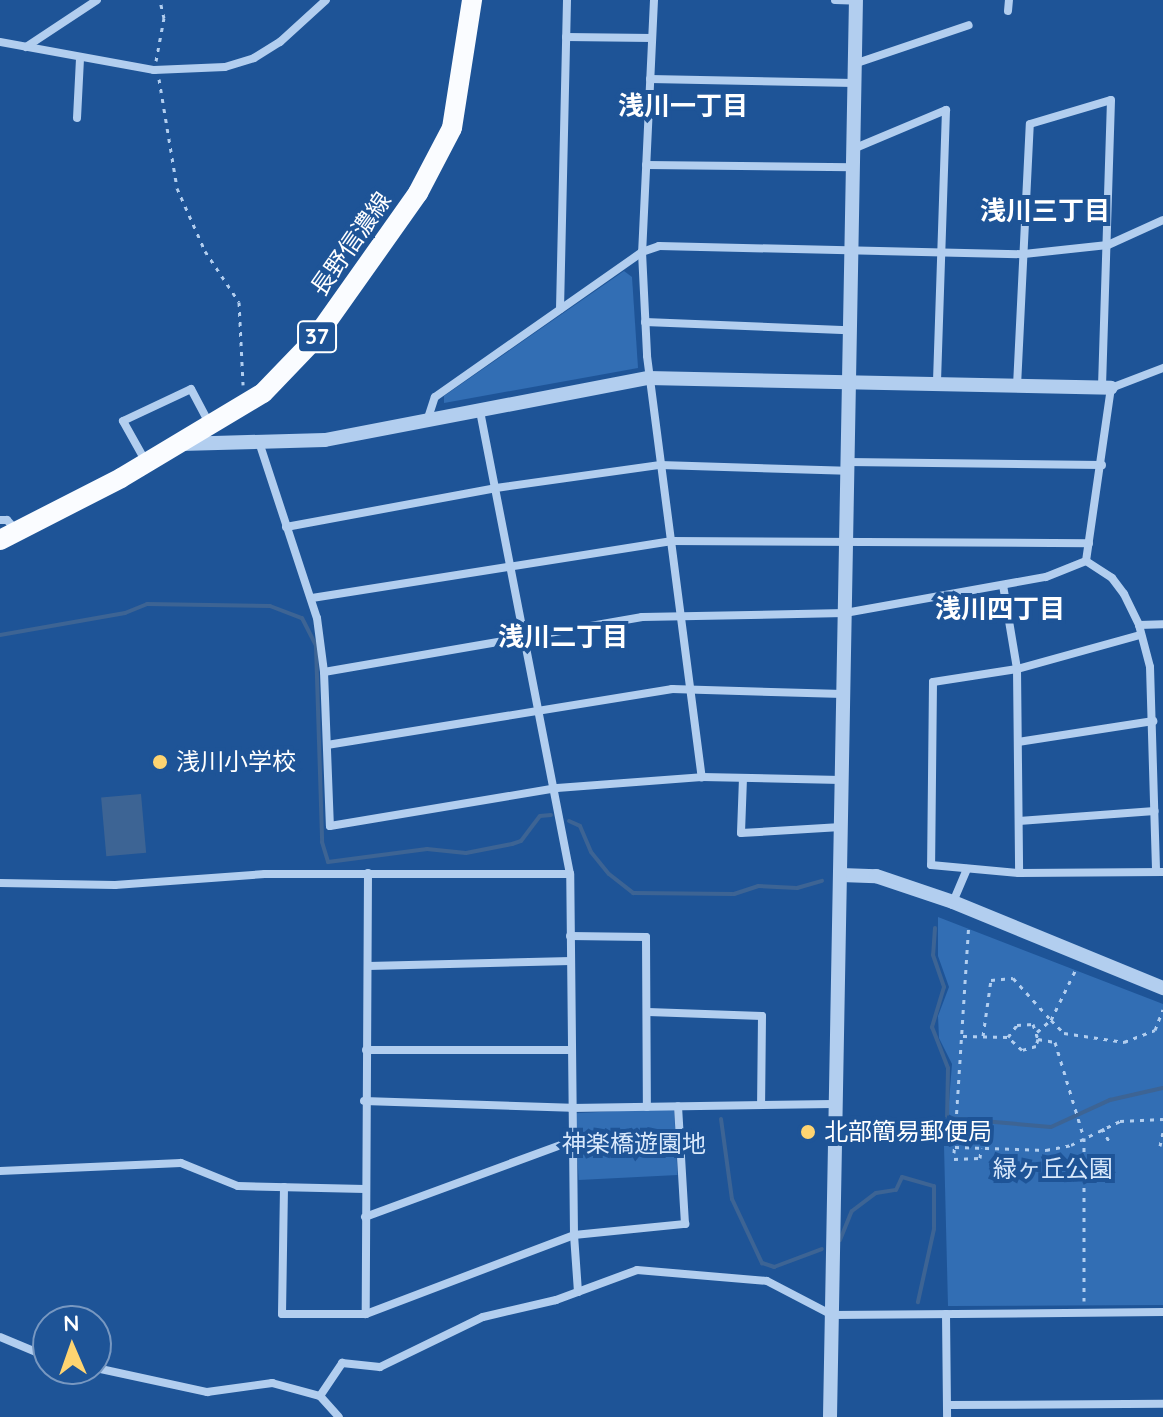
<!DOCTYPE html>
<meta charset="utf-8">
<style>
body{margin:0}
#map{position:relative;width:1163px;height:1417px;overflow:hidden;background:#1e5497;font-family:Quicksand,"Noto Sans JP",sans-serif}
div>[style]{position:absolute}
[style*='--x']{left:calc(var(--x)*1px);top:calc(var(--y)*1px);width:calc(var(--w)*1px);rotate:calc(var(--a)*1deg)}
.green>*{inset:0;background:#326eb4;transform-origin:0 0}
.water>*{inset:0;background:#3d6494;transform-origin:0 0}
.stream>*{height:4px;margin:-2px;padding:0 2px;transform-origin:2px;border-radius:2px;background:#3d6494}
.path>*{height:3px;margin-top:-1.5px;transform-origin:0;background:repeating-linear-gradient(90deg,#b2ceef 0 4px,transparent 0 10px)}
.minor>*{height:8px;margin:-4px;padding:0 4px;transform-origin:4px;border-radius:4px;background:#b2ceef}
.tertiary>*{height:14px;margin:-7px;padding:0 7px;transform-origin:7px;border-radius:7px;background:#b2ceef}
.primary>*{height:20px;margin:-10px;padding:0 10px;transform-origin:10px;border-radius:10px;background:#fafcff}
.dots>*{width:22px;height:22px;translate:-50% -50%;box-sizing:border-box;border:4px solid #1e5497;border-radius:50%}
span{translate:-50% -50%;white-space:nowrap;text-align:center;line-height:1.15;-webkit-text-stroke:8px #1e5497;paint-order:stroke}
.shield-label span{padding:2px 6px;background:#1e5497;border:2px solid;border-radius:6px;-webkit-text-stroke-width:0}
.shield-label{font-size:22px;color:#fff;font-weight:700}
.street-label{font-size:24px;color:#fff}
.poi-label{font-size:24px;color:#fff}
.left{translate:0 -50%;text-align:left}
.park-label{font-size:24px;color:#d8e8fb}
.neighbourhood-label{font-size:26px;color:#fff;font-weight:700}
.north{position:absolute;left:32px;top:1305px;width:80px;height:80px;box-sizing:border-box;background:#1e5497;border:2px solid #7898c1;border-radius:50%;rotate:358deg;font-size:22px;font-weight:700;line-height:32px;text-align:center;color:#fff}
.north::after{content:'';display:block;margin:auto;width:28px;height:36px;background:#fed471;clip-path:polygon(50% 0,100% 100%,50% 72%,0 100%)}
</style>
<div id="map">
<div class="green">
<i style="clip-path:polygon(624px 271px,632px 277px,638px 368px,444px 403px,444px 396px)"></i>
<i style="clip-path:polygon(938px 917px,1163px 1004px,1163px 1305px,948px 1306px,944px 1146px,954px 1117px,948px 1114px,952px 1064px,939px 1038px,938px 1016px,949px 987px,938px 956px)"></i>
<i style="left:674px;top:1108px;width:67px;height:99px;rotate:87deg"></i>
</div>
<div class="water">
<i style="left:141px;top:794px;width:59px;height:40px;rotate:85deg"></i>
</div>
<div class="stream">
<i style="--x:0;--y:635;--w:127;--a:-10"></i>
<i style="--x:125;--y:613;--w:24;--a:-22"></i>
<i style="--x:147;--y:604;--w:123;--a:0.9"></i>
<i style="--x:270;--y:606;--w:34;--a:21"></i>
<i style="--x:302;--y:618;--w:31;--a:63"></i>
<i style="--x:316;--y:646;--w:196;--a:88.2"></i>
<i style="--x:322;--y:842;--w:21;--a:73"></i>
<i style="--x:328;--y:862;--w:100;--a:-7.5"></i>
<i style="--x:427;--y:849;--w:39;--a:6"></i>
<i style="--x:466;--y:853;--w:47;--a:-11.1"></i>
<i style="--x:512;--y:844;--w:9;--a:-18"></i>
<i style="--x:521;--y:841;--w:31;--a:-53"></i>
<i style="--x:540;--y:816;--w:11;--a:-5"></i>
<i style="--x:569;--y:821;--w:12;--a:24"></i>
<i style="--x:580;--y:826;--w:28;--a:67"></i>
<i style="--x:591;--y:852;--w:28;--a:51"></i>
<i style="--x:609;--y:874;--w:31;--a:38"></i>
<i style="--x:633;--y:893;--w:101;--a:0.6"></i>
<i style="--x:734;--y:894;--w:25;--a:-18"></i>
<i style="--x:758;--y:886;--w:39;--a:3"></i>
<i style="--x:797;--y:888;--w:26;--a:-16"></i>
<i style="--x:935;--y:928;--w:27;--a:94"></i>
<i style="--x:933;--y:955;--w:34;--a:71"></i>
<i style="--x:944;--y:987;--w:42;--a:106.7"></i>
<i style="--x:932;--y:1027;--w:44;--a:68.7"></i>
<i style="--x:948;--y:1068;--w:50;--a:91.1"></i>
<i style="--x:947;--y:1118;--w:104;--a:4.9"></i>
<i style="--x:1051;--y:1127;--w:65;--a:-24.6"></i>
<i style="--x:1110;--y:1100;--w:54;--a:-12.8"></i>
<i style="--x:721;--y:1119;--w:81;--a:82.2"></i>
<i style="--x:732;--y:1199;--w:71;--a:64.9"></i>
<i style="--x:762;--y:1263;--w:13;--a:18"></i>
<i style="--x:774;--y:1267;--w:51;--a:-20.6"></i>
<i style="--x:840;--y:1240;--w:31;--a:-68"></i>
<i style="--x:852;--y:1211;--w:30;--a:-37"></i>
<i style="--x:876;--y:1193;--w:20;--a:-9"></i>
<i style="--x:896;--y:1190;--w:14;--a:-65"></i>
<i style="--x:902;--y:1177;--w:33;--a:16"></i>
<i style="--x:934;--y:1186;--w:43;--a:90"></i>
<i style="--x:934;--y:1229;--w:75;--a:102.4"></i>
</div>
<div class="path">
<i style="--x:156;--y:61;--w:44;--a:-79.5"></i>
<i style="--x:164;--y:18;--w:18;--a:-103"></i>
<i style="--x:159;--y:79;--w:110;--a:80.6"></i>
<i style="--x:177;--y:188;--w:69;--a:66"></i>
<i style="--x:205;--y:251;--w:61;--a:56.3"></i>
<i style="--x:239;--y:302;--w:83;--a:87.2"></i>
<i style="--x:1037;--y:1032;--w:18;--a:-41"></i>
<i style="--x:1051;--y:1020;--w:18;--a:45"></i>
<i style="--x:1064;--y:1033;--w:61;--a:8.5"></i>
<i style="--x:1124;--y:1042;--w:33;--a:-21"></i>
<i style="--x:1155;--y:1030;--w:22;--a:-69"></i>
<i style="--x:963;--y:1036;--w:45;--a:1.3"></i>
<i style="--x:1008;--y:1037;--w:15;--a:-53"></i>
<i style="--x:1017;--y:1025;--w:16;--a:-4"></i>
<i style="--x:1033;--y:1024;--w:16;--a:72"></i>
<i style="--x:1038;--y:1039;--w:7;--a:106"></i>
<i style="--x:1036;--y:1046;--w:15;--a:164"></i>
<i style="--x:1022;--y:1050;--w:19;--a:-137"></i>
<i style="--x:983;--y:1036;--w:57;--a:-81.9"></i>
<i style="--x:991;--y:980;--w:22;--a:-5"></i>
<i style="--x:1013;--y:978;--w:57;--a:47.9"></i>
<i style="--x:1051;--y:1020;--w:59;--a:-63.9"></i>
<i style="--x:1038;--y:1039;--w:17;--a:10"></i>
<i style="--x:1055;--y:1042;--w:100;--a:73.2"></i>
<i style="--x:1084;--y:1138;--w:163;--a:90"></i>
<i style="--x:1102;--y:1128;--w:19;--a:62"></i>
<i style="--x:1160;--y:1146;--w:14;--a:-78"></i>
<i style="--x:955;--y:1147;--w:91;--a:1.9"></i>
<i style="--x:1046;--y:1150;--w:25;--a:-11"></i>
<i style="--x:1071;--y:1145;--w:55;--a:-26.1"></i>
<i style="--x:1120;--y:1121;--w:43;--a:-2.7"></i>
<i style="--x:954;--y:1153;--w:229;--a:-86.3"></i>
<i style="--x:954;--y:1159;--w:26;--a:-2"></i>
<i style="--x:980;--y:1158;--w:10;--a:-84"></i>
</div>
<div class="minor">
<i style="--x:654;--y:0;--w:252;--a:92.7"></i>
<i style="--x:642;--y:252;--w:104;--a:87.2"></i>
<i style="--x:647;--y:356;--w:425;--a:82.6"></i>
<i style="--x:835;--y:0;--w:23;--a:2"></i>
<i style="--x:1008;--y:11;--w:11;--a:-85"></i>
<i style="--x:566;--y:37;--w:86;--a:0.7"></i>
<i style="--x:0;--y:42;--w:157;--a:10.3"></i>
<i style="--x:154;--y:70;--w:71;--a:-2.4"></i>
<i style="--x:225;--y:67;--w:30;--a:-17"></i>
<i style="--x:254;--y:58;--w:31;--a:-32"></i>
<i style="--x:280;--y:42;--w:62;--a:-42.4"></i>
<i style="--x:26;--y:47;--w:85;--a:-33.5"></i>
<i style="--x:854;--y:64;--w:121;--a:-18.7"></i>
<i style="--x:650;--y:79;--w:204;--a:1.1"></i>
<i style="--x:77;--y:118;--w:59;--a:-87.1"></i>
<i style="--x:853;--y:149;--w:101;--a:-22.8"></i>
<i style="--x:946;--y:110;--w:274;--a:91.9"></i>
<i style="--x:646;--y:165;--w:206;--a:0.6"></i>
<i style="--x:560;--y:309;--w:309;--a:-88.7"></i>
<i style="--x:645;--y:322;--w:203;--a:2.3"></i>
<i style="--x:1017;--y:386;--w:262;--a:-87.2"></i>
<i style="--x:1030;--y:124;--w:84;--a:-16.5"></i>
<i style="--x:1111;--y:100;--w:288;--a:91.8"></i>
<i style="--x:427;--y:421;--w:25;--a:-72"></i>
<i style="--x:435;--y:397;--w:253;--a:-35"></i>
<i style="--x:642;--y:252;--w:18;--a:-19"></i>
<i style="--x:659;--y:246;--w:365;--a:1.3"></i>
<i style="--x:1024;--y:254;--w:84;--a:-6.1"></i>
<i style="--x:1108;--y:245;--w:60;--a:-24.4"></i>
<i style="--x:258;--y:439;--w:188;--a:71.8"></i>
<i style="--x:317;--y:618;--w:54;--a:82.6"></i>
<i style="--x:324;--y:672;--w:154;--a:87.8"></i>
<i style="--x:330;--y:826;--w:230;--a:-9.5"></i>
<i style="--x:557;--y:788;--w:145;--a:-4.3"></i>
<i style="--x:702;--y:777;--w:139;--a:1.2"></i>
<i style="--x:146;--y:462;--w:47;--a:-119.3"></i>
<i style="--x:123;--y:421;--w:75;--a:-25.2"></i>
<i style="--x:191;--y:389;--w:38;--a:62"></i>
<i style="--x:847;--y:462;--w:255;--a:0.7"></i>
<i style="--x:0;--y:520;--w:7;--a:0"></i>
<i style="--x:7;--y:520;--w:12;--a:48"></i>
<i style="--x:286;--y:527;--w:214;--a:-10.5"></i>
<i style="--x:496;--y:488;--w:166;--a:-8"></i>
<i style="--x:660;--y:465;--w:186;--a:1.8"></i>
<i style="--x:1086;--y:561;--w:31;--a:33"></i>
<i style="--x:1112;--y:578;--w:20;--a:53"></i>
<i style="--x:1124;--y:594;--w:34;--a:64"></i>
<i style="--x:1139;--y:625;--w:43;--a:75.3"></i>
<i style="--x:1150;--y:667;--w:205;--a:88.3"></i>
<i style="--x:1086;--y:561;--w:175;--a:-81.8"></i>
<i style="--x:1111;--y:388;--w:56;--a:-21"></i>
<i style="--x:1003;--y:585;--w:85;--a:80.5"></i>
<i style="--x:1017;--y:669;--w:204;--a:89.4"></i>
<i style="--x:312;--y:598;--w:363;--a:-9"></i>
<i style="--x:670;--y:541;--w:419;--a:0.3"></i>
<i style="--x:1139;--y:625;--w:24;--a:-2"></i>
<i style="--x:1140;--y:635;--w:128;--a:164.5"></i>
<i style="--x:1017;--y:669;--w:85;--a:171.2"></i>
<i style="--x:933;--y:682;--w:183;--a:90.6"></i>
<i style="--x:931;--y:865;--w:88;--a:5.2"></i>
<i style="--x:1019;--y:873;--w:144;--a:-0.4"></i>
<i style="--x:324;--y:672;--w:323;--a:-9.8"></i>
<i style="--x:642;--y:617;--w:203;--a:-1.1"></i>
<i style="--x:845;--y:613;--w:204;--a:-10.2"></i>
<i style="--x:1046;--y:577;--w:43;--a:-21.8"></i>
<i style="--x:1018;--y:742;--w:137;--a:-8.8"></i>
<i style="--x:327;--y:745;--w:350;--a:-9.2"></i>
<i style="--x:672;--y:689;--w:171;--a:1.7"></i>
<i style="--x:743;--y:778;--w:55;--a:92.1"></i>
<i style="--x:741;--y:833;--w:100;--a:-3.4"></i>
<i style="--x:1019;--y:821;--w:136;--a:-4.2"></i>
<i style="--x:368;--y:873;--w:441;--a:90.3"></i>
<i style="--x:366;--y:1314;--w:222;--a:-20.8"></i>
<i style="--x:574;--y:1235;--w:361;--a:-90.6"></i>
<i style="--x:570;--y:874;--w:471;--a:-101"></i>
<i style="--x:0;--y:883;--w:115;--a:1"></i>
<i style="--x:115;--y:885;--w:150;--a:-4.2"></i>
<i style="--x:265;--y:874;--w:305;--a:0"></i>
<i style="--x:953;--y:902;--w:36;--a:-67"></i>
<i style="--x:570;--y:936;--w:76;--a:0.8"></i>
<i style="--x:646;--y:937;--w:170;--a:89.7"></i>
<i style="--x:368;--y:966;--w:203;--a:-1.4"></i>
<i style="--x:648;--y:1012;--w:114;--a:2"></i>
<i style="--x:762;--y:1016;--w:89;--a:90.6"></i>
<i style="--x:366;--y:1050;--w:205;--a:0"></i>
<i style="--x:364;--y:1101;--w:207;--a:1.9"></i>
<i style="--x:571;--y:1108;--w:262;--a:-0.9"></i>
<i style="--x:0;--y:1171;--w:181;--a:-2.5"></i>
<i style="--x:181;--y:1163;--w:61;--a:22"></i>
<i style="--x:238;--y:1186;--w:127;--a:1.4"></i>
<i style="--x:284;--y:1187;--w:127;--a:90.9"></i>
<i style="--x:282;--y:1314;--w:84;--a:0"></i>
<i style="--x:365;--y:1217;--w:221;--a:-20.2"></i>
<i style="--x:578;--y:1292;--w:57;--a:-94"></i>
<i style="--x:574;--y:1235;--w:112;--a:-5.7"></i>
<i style="--x:685;--y:1224;--w:118;--a:-93.4"></i>
<i style="--x:946;--y:1314;--w:103;--a:89.4"></i>
<i style="--x:0;--y:1337;--w:52;--a:22.6"></i>
<i style="--x:96;--y:1368;--w:114;--a:12.2"></i>
<i style="--x:207;--y:1392;--w:66;--a:-7.9"></i>
<i style="--x:272;--y:1383;--w:50;--a:15.2"></i>
<i style="--x:320;--y:1396;--w:28;--a:48"></i>
<i style="--x:320;--y:1396;--w:40;--a:-56"></i>
<i style="--x:342;--y:1363;--w:38;--a:6"></i>
<i style="--x:380;--y:1367;--w:114;--a:-25.9"></i>
<i style="--x:483;--y:1317;--w:75;--a:-13.1"></i>
<i style="--x:556;--y:1300;--w:86;--a:-20.3"></i>
<i style="--x:637;--y:1270;--w:130;--a:4.8"></i>
<i style="--x:767;--y:1281;--w:73;--a:27.6"></i>
<i style="--x:832;--y:1315;--w:331;--a:-0.5"></i>
<i style="--x:948;--y:1405;--w:215;--a:-0.3"></i>
</div>
<div class="tertiary">
<i style="--x:180;--y:444;--w:145;--a:-1.6"></i>
<i style="--x:325;--y:440;--w:329;--a:-10.9"></i>
<i style="--x:648;--y:378;--w:463;--a:1.2"></i>
<i style="--x:841;--y:875;--w:35;--a:2"></i>
<i style="--x:876;--y:876;--w:81;--a:18.7"></i>
<i style="--x:953;--y:902;--w:227;--a:22.3"></i>
<i style="--x:830;--y:1417;--w:1417;--a:-88.95"></i>
</div>
<div class="primary">
<i style="--x:0;--y:540;--w:136;--a:-27.1"></i>
<i style="--x:121;--y:478;--w:165;--a:-30.9"></i>
<i style="--x:263;--y:393;--w:74;--a:-46.1"></i>
<i style="--x:314;--y:340;--w:180;--a:-54.7"></i>
<i style="--x:418;--y:193;--w:73;--a:-62.4"></i>
<i style="--x:452;--y:128;--w:130;--a:-81.1"></i>
</div>
<div class="dots">
<i style="left:160px;top:762px;background:#fed471"></i>
<i style="left:808px;top:1132px;background:#fed471"></i>
</div>
<div class="shield-label">
<span style="left:317px;top:337px">37</span>
</div>
<div class="street-label">
<span style="left:351px;top:244px;rotate:-55deg">長野信濃線</span>
</div>
<div class="poi-label">
<span class="left" style="left:176px;top:762px">浅川小学校</span>
<span class="left" style="left:824px;top:1132px">北部簡易郵便局</span>
</div>
<div class="park-label">
<span style="left:634px;top:1144px">神楽橋遊園地</span>
<span style="left:1053px;top:1169px">緑ヶ丘公園</span>
</div>
<div class="neighbourhood-label">
<span style="left:683px;top:106px">浅川一丁目</span>
<span style="left:1045px;top:211px">浅川三丁目</span>
<span style="left:1000px;top:609px">浅川四丁目</span>
<span style="left:563px;top:637px">浅川二丁目</span>
</div>
<div class="north">N</div>
</div>
